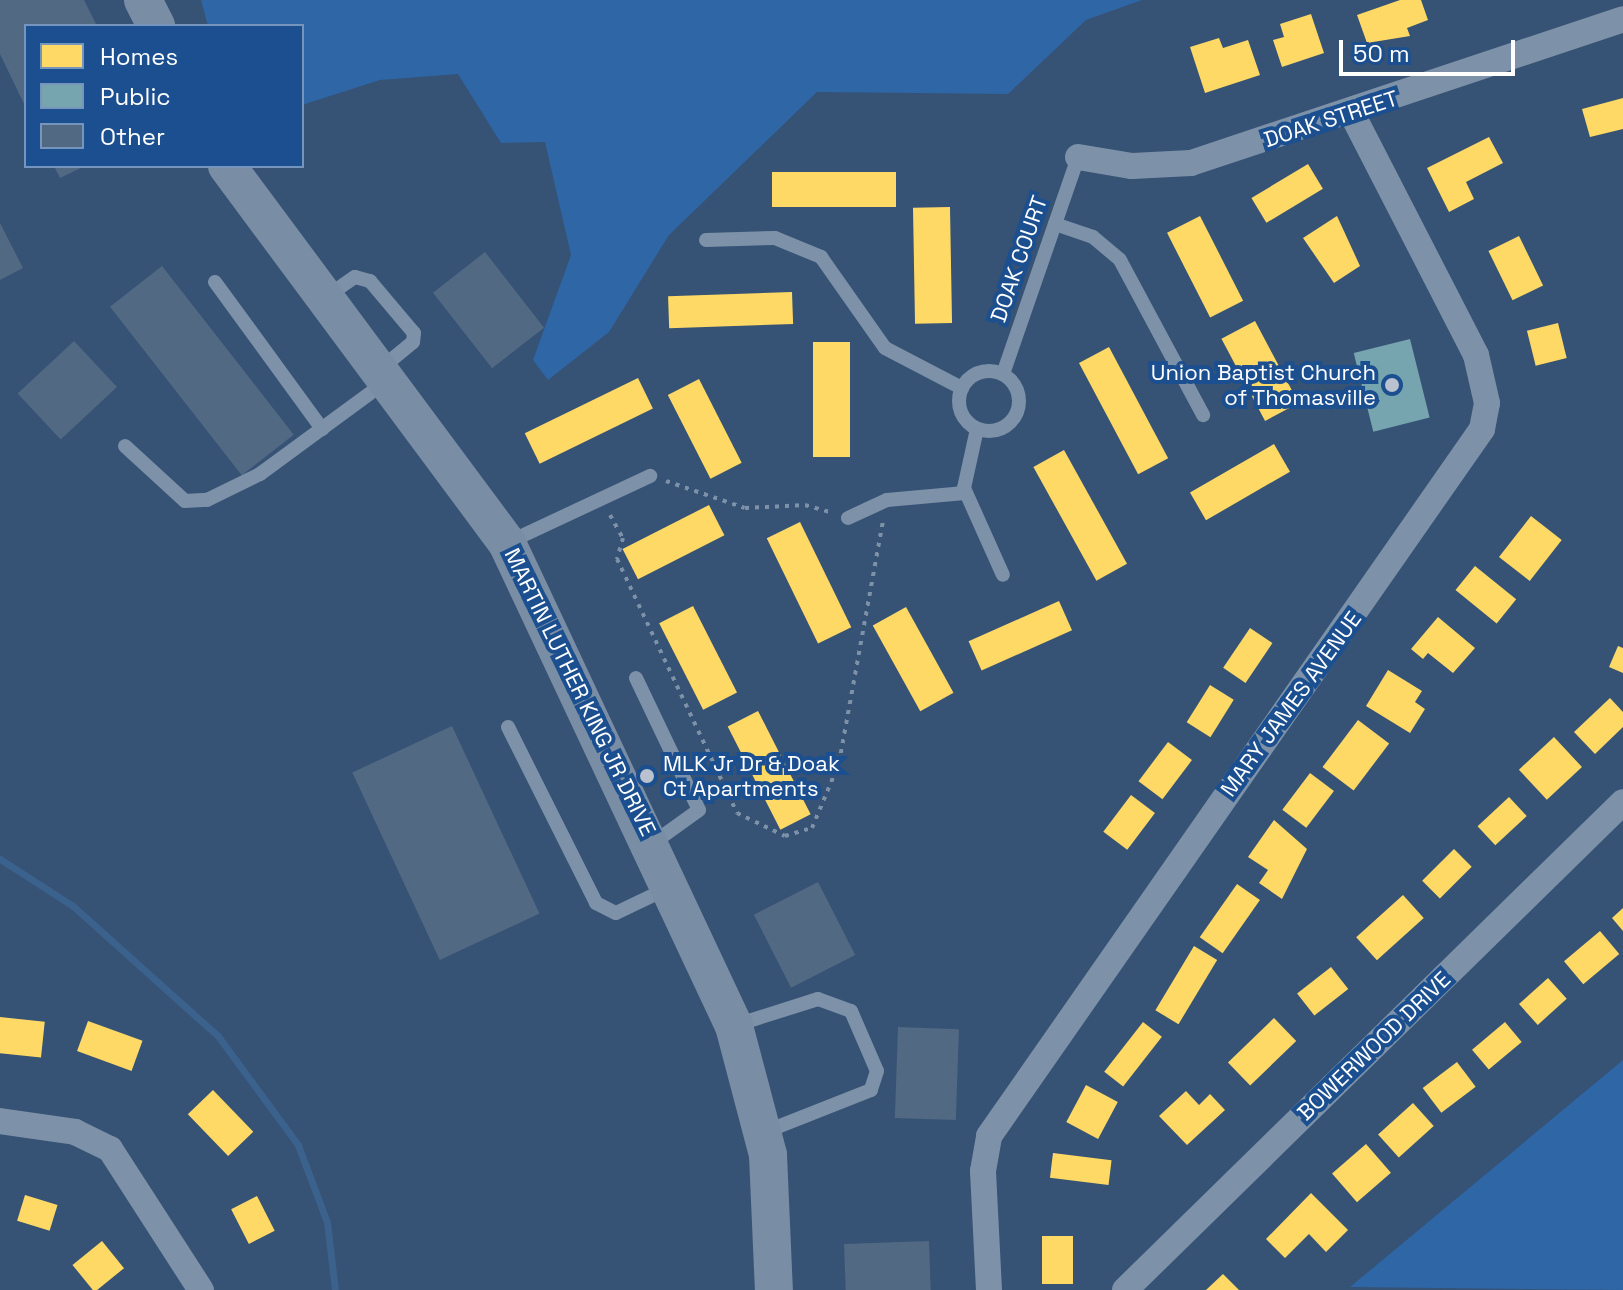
<!DOCTYPE html>
<style>
body{margin:0}
#map{position:relative;width:1623px;height:1290px;overflow:hidden;background:#365274;font-family:"Space Grotesk",sans-serif}
div>[style]{position:absolute}
[style*='--x']{left:calc(var(--x)*1px);top:calc(var(--y)*1px);width:calc(var(--w)*1px);rotate:calc(var(--a)*1deg)}
.green>*{inset:0;background:#2f66a5}
.homes>*{inset:0;background:#ffd966;transform-origin:0 0}
.public>*{inset:0;background:#76a5af;transform-origin:0 0}
.stream>*{height:7px;margin:-3.5px;padding:0 3.5px;transform-origin:3.5px;border-radius:3.5px;background:#3b618d}
.building>*{inset:0;background:#526984;transform-origin:0 0}
.path>*{height:4px;margin-top:-2px;transform-origin:0;background:repeating-linear-gradient(90deg,#7d92a8 0 4px,transparent 0 10px)}
.lane>*{height:14px;margin:-7px;padding:0 7px;transform-origin:7px;border-radius:7px;background:#7d92a8}
.lane>.ring{margin:-7px;padding:0;box-sizing:content-box;background:none;border:14px solid #7d92a8;border-radius:50%}
.street>*{height:26px;margin:-13px;padding:0 13px;transform-origin:13px;border-radius:13px;background:#7d92a8}
.secondary>*{height:38px;margin:-19px;padding:0 19px;transform-origin:19px;border-radius:19px;background:#798da4}
.dots>*{width:22px;height:22px;translate:-50% -50%;box-sizing:border-box;border:4px solid #1b4f8f;border-radius:50%}
span{translate:-50% -50%;white-space:nowrap;text-align:center;line-height:1.15;-webkit-text-stroke:8px #1b4f8f;paint-order:stroke}
.street-label{font-size:22px;color:#fff}
.poi-label{font-size:22px;color:#fff}
.right{translate:-100% -50%;text-align:right}
.left{translate:0 -50%;text-align:left}
.legend{position:absolute;left:24px;top:24px;width:280px;height:144px;box-sizing:border-box;background:#1b4f8f;border:2px solid #7695bc;margin:0;padding:10px 14px;list-style:none;font-size:24px;color:#fff}
.legend li{display:flex;align-items:center;gap:16px;height:40px}
.legend b{width:40px;border:2px solid #7695bc}
.scale{position:absolute;left:1339px;top:40px;width:176px;height:36px;box-sizing:border-box;border:4px solid #fff;border-top:0;padding-left:10px;font-size:24px;line-height:28px;white-space:nowrap;color:#fff;-webkit-text-stroke:6px #1b4f8f;paint-order:stroke}
</style>
<div id="map">
<div class="green">
<i style="clip-path:polygon(201px 0,1142px 0,1086px 20px,1008px 94px,817px 92px,669px 235px,609px 332px,548px 380px,533px 360px,571px 255px,545px 142px,501px 143px,458px 74px,380px 80px,302px 105px,302px 26px,208px 26px)"></i>
<i style="clip-path:polygon(1623px 1060px,1623px 1290px,1350px 1287px)"></i>
</div>
<div class="homes">
<i style="clip-path:polygon(1400px 0,1421px 0,1428px 20px,1407px 28px,1410px 36px,1367px 43px,1357px 15px)"></i>
<i style="clip-path:polygon(1311px 14px,1324px 53px,1282px 67px,1273px 40px,1284px 37px,1280px 24px)"></i>
<i style="clip-path:polygon(1219px 38px,1223px 48px,1248px 40px,1260px 75px,1205px 93px,1190px 47px)"></i>
<i style="clip-path:polygon(1623px 98px,1623px 129px,1590px 137px,1582px 109px)"></i>
<i style="clip-path:polygon(1489px 137px,1503px 163px,1466px 182px,1474px 199px,1449px 212px,1427px 168px)"></i>
<i style="left:1308px;top:164px;width:29px;height:66px;rotate:59deg"></i>
<i style="left:896px;top:172px;width:35px;height:124px;rotate:90deg"></i>
<i style="left:950px;top:207px;width:116px;height:37px;rotate:89deg"></i>
<i style="left:1200px;top:216px;width:95px;height:37px;rotate:63deg"></i>
<i style="clip-path:polygon(1337px 216px,1360px 266px,1334px 283px,1303px 238px)"></i>
<i style="left:1519px;top:236px;width:55px;height:34px;rotate:64deg"></i>
<i style="left:792px;top:292px;width:32px;height:124px;rotate:88deg"></i>
<i style="left:1255px;top:321px;width:93px;height:38px;rotate:62deg"></i>
<i style="left:1558px;top:323px;width:36px;height:32px;rotate:76deg"></i>
<i style="left:813px;top:342px;width:37px;height:115px"></i>
<i style="left:1109px;top:347px;width:126px;height:34px;rotate:62deg"></i>
<i style="left:638px;top:378px;width:34px;height:126px;rotate:64deg"></i>
<i style="left:699px;top:379px;width:94px;height:35px;rotate:63deg"></i>
<i style="left:1274px;top:444px;width:32px;height:97px;rotate:60deg"></i>
<i style="left:1064px;top:450px;width:130px;height:35px;rotate:61deg"></i>
<i style="left:709px;top:505px;width:34px;height:97px;rotate:63deg"></i>
<i style="left:1531px;top:516px;width:39px;height:52px;rotate:38deg"></i>
<i style="left:800px;top:522px;width:117px;height:37px;rotate:64deg"></i>
<i style="left:1475px;top:566px;width:53px;height:31px;rotate:39deg"></i>
<i style="left:1059px;top:601px;width:32px;height:99px;rotate:66deg"></i>
<i style="left:693px;top:606px;width:97px;height:38px;rotate:63deg"></i>
<i style="left:906px;top:607px;width:98px;height:38px;rotate:61deg"></i>
<i style="clip-path:polygon(1438px 617px,1475px 648px,1453px 673px,1428px 653px,1423px 659px,1411px 649px)"></i>
<i style="left:1250px;top:628px;width:27px;height:48px;rotate:34deg"></i>
<i style="clip-path:polygon(1618px 646px,1623px 648px,1623px 673px,1609px 667px)"></i>
<i style="clip-path:polygon(1388px 670px,1422px 691px,1415px 702px,1425px 709px,1410px 733px,1366px 706px)"></i>
<i style="left:1210px;top:685px;width:28px;height:44px;rotate:32deg"></i>
<i style="clip-path:polygon(1610px 698px,1623px 712px,1623px 727px,1595px 754px,1574px 732px)"></i>
<i style="left:758px;top:711px;width:116px;height:34px;rotate:63deg"></i>
<i style="left:1358px;top:720px;width:39px;height:59px;rotate:37deg"></i>
<i style="left:1554px;top:737px;width:41px;height:48px;rotate:47deg"></i>
<i style="left:1168px;top:742px;width:30px;height:49px;rotate:37deg"></i>
<i style="left:1310px;top:773px;width:30px;height:46px;rotate:37deg"></i>
<i style="left:1131px;top:795px;width:30px;height:46px;rotate:37deg"></i>
<i style="left:1509px;top:797px;width:26px;height:43px;rotate:47deg"></i>
<i style="clip-path:polygon(1274px 820px,1307px 849px,1282px 899px,1259px 883px,1268px 870px,1248px 857px)"></i>
<i style="left:1454px;top:849px;width:25px;height:45px;rotate:45deg"></i>
<i style="left:1237px;top:884px;width:28px;height:65px;rotate:35deg"></i>
<i style="left:1403px;top:895px;width:31px;height:63px;rotate:48deg"></i>
<i style="clip-path:polygon(1623px 908px,1623px 931px,1612px 918px)"></i>
<i style="left:1600px;top:931px;width:30px;height:47px;rotate:50deg"></i>
<i style="left:1194px;top:946px;width:27px;height:75px;rotate:31deg"></i>
<i style="left:1331px;top:967px;width:28px;height:43px;rotate:52deg"></i>
<i style="left:1548px;top:978px;width:28px;height:39px;rotate:48deg"></i>
<i style="left:0;top:1017px;width:45px;height:36px;rotate:6deg"></i>
<i style="left:1274px;top:1018px;width:32px;height:64px;rotate:46deg"></i>
<i style="left:88px;top:1021px;width:58px;height:32px;rotate:20deg"></i>
<i style="left:1143px;top:1022px;width:24px;height:63px;rotate:38deg"></i>
<i style="left:1505px;top:1022px;width:26px;height:43px;rotate:50deg"></i>
<i style="left:1457px;top:1062px;width:31px;height:43px;rotate:53deg"></i>
<i style="left:1086px;top:1085px;width:36px;height:42px;rotate:28deg"></i>
<i style="left:213px;top:1090px;width:58px;height:35px;rotate:46deg"></i>
<i style="clip-path:polygon(1186px 1091px,1199px 1105px,1210px 1094px,1225px 1110px,1187px 1145px,1159px 1116px)"></i>
<i style="left:1413px;top:1103px;width:31px;height:47px;rotate:48deg"></i>
<i style="left:1366px;top:1144px;width:38px;height:45px;rotate:49deg"></i>
<i style="left:1053px;top:1153px;width:59px;height:25px;rotate:7deg"></i>
<i style="clip-path:polygon(1311px 1193px,1348px 1230px,1326px 1252px,1309px 1234px,1285px 1258px,1266px 1239px)"></i>
<i style="left:25px;top:1195px;width:34px;height:27px;rotate:17deg"></i>
<i style="left:257px;top:1196px;width:39px;height:29px;rotate:63deg"></i>
<i style="left:1042px;top:1236px;width:31px;height:48px"></i>
<i style="left:102px;top:1241px;width:35px;height:38px;rotate:51deg"></i>
<i style="clip-path:polygon(1223px 1274px,1239px 1290px,1206px 1290px)"></i>
</div>
<div class="public">
<i style="left:1410px;top:339px;width:81px;height:58px;rotate:76deg"></i>
</div>
<div class="stream">
<i style="--x:0;--y:859;--w:87;--a:32.8"></i>
<i style="--x:73;--y:906;--w:195;--a:41.9"></i>
<i style="--x:218;--y:1036;--w:135;--a:53.7"></i>
<i style="--x:298;--y:1145;--w:82;--a:69.4"></i>
<i style="--x:327;--y:1222;--w:68;--a:83.3"></i>
</div>
<div class="building">
<i style="clip-path:polygon(0 0,84px 0,97px 26px,26px 26px,26px 108px,0 54px)"></i>
<i style="clip-path:polygon(54px 166px,85px 166px,60px 178px)"></i>
<i style="clip-path:polygon(0 223px,23px 268px,0 280px)"></i>
<i style="left:485px;top:252px;width:96px;height:66px;rotate:52deg"></i>
<i style="left:162px;top:266px;width:214px;height:66px;rotate:52deg"></i>
<i style="left:74px;top:341px;width:63px;height:77px;rotate:47deg"></i>
<i style="left:452px;top:726px;width:207px;height:110px;rotate:65deg"></i>
<i style="left:818px;top:882px;width:82px;height:72px;rotate:63deg"></i>
<i style="left:898px;top:1027px;width:61px;height:91px;rotate:2deg"></i>
<i style="left:929px;top:1241px;width:49px;height:85px;rotate:88deg"></i>
</div>
<div class="path">
<i style="--x:666;--y:481;--w:83;--a:18.9"></i>
<i style="--x:745;--y:508;--w:60;--a:-2.9"></i>
<i style="--x:805;--y:505;--w:26;--a:16"></i>
<i style="--x:610;--y:515;--w:26;--a:61"></i>
<i style="--x:623;--y:538;--w:22;--a:106"></i>
<i style="--x:617;--y:559;--w:281;--a:64.7"></i>
<i style="--x:737;--y:813;--w:53;--a:25.6"></i>
<i style="--x:785;--y:836;--w:28;--a:-17"></i>
<i style="--x:812;--y:828;--w:70;--a:-67.4"></i>
<i style="--x:839;--y:763;--w:245;--a:-79.7"></i>
</div>
<div class="lane">
<i style="--x:1055;--y:224;--w:40;--a:18.9"></i>
<i style="--x:1093;--y:237;--w:35;--a:40"></i>
<i style="--x:1120;--y:260;--w:176;--a:61.8"></i>
<i style="--x:706;--y:240;--w:69;--a:-1.7"></i>
<i style="--x:775;--y:238;--w:50;--a:22.4"></i>
<i style="--x:821;--y:257;--w:111;--a:54.9"></i>
<i style="--x:885;--y:348;--w:87;--a:27.5"></i>
<i style="--x:215;--y:282;--w:182;--a:53.9"></i>
<i style="--x:326;--y:297;--w:35;--a:-35"></i>
<i style="--x:355;--y:277;--w:16;--a:15"></i>
<i style="--x:370;--y:281;--w:68;--a:49.8"></i>
<i style="--x:414;--y:333;--w:9;--a:96"></i>
<i style="--x:413;--y:342;--w:44;--a:140.5"></i>
<i class="ring" style="left:959px;top:371px;width:46px;height:46px"></i>
<i style="--x:1003;--y:374;--w:230;--a:-70.9"></i>
<i style="--x:977;--y:429;--w:60;--a:102.4"></i>
<i style="--x:964;--y:488;--w:95;--a:65.9"></i>
<i style="--x:125;--y:446;--w:81;--a:42.5"></i>
<i style="--x:185;--y:501;--w:22;--a:-3"></i>
<i style="--x:207;--y:500;--w:59;--a:-26.1"></i>
<i style="--x:260;--y:474;--w:154;--a:-36.3"></i>
<i style="--x:848;--y:518;--w:43;--a:-24.8"></i>
<i style="--x:887;--y:500;--w:78;--a:-5.1"></i>
<i style="--x:509;--y:542;--w:156;--a:-25.1"></i>
<i style="--x:636;--y:678;--w:146;--a:64.5"></i>
<i style="--x:699;--y:810;--w:57;--a:144.3"></i>
<i style="--x:508;--y:727;--w:197;--a:63.4"></i>
<i style="--x:596;--y:903;--w:22;--a:27"></i>
<i style="--x:616;--y:913;--w:55;--a:-25.6"></i>
<i style="--x:736;--y:1025;--w:86;--a:-17.6"></i>
<i style="--x:818;--y:999;--w:35;--a:20"></i>
<i style="--x:851;--y:1011;--w:65;--a:66.6"></i>
<i style="--x:877;--y:1071;--w:20;--a:108"></i>
<i style="--x:871;--y:1090;--w:117;--a:158.5"></i>
</div>
<div class="street">
<i style="--x:1078;--y:157;--w:55;--a:9.5"></i>
<i style="--x:1132;--y:166;--w:59;--a:-2.9"></i>
<i style="--x:1191;--y:163;--w:455;--a:-18.4"></i>
<i style="--x:0;--y:1121;--w:76;--a:8.3"></i>
<i style="--x:75;--y:1132;--w:39;--a:26"></i>
<i style="--x:110;--y:1149;--w:168;--a:57.2"></i>
<i style="--x:989;--y:1290;--w:119;--a:-92.9"></i>
<i style="--x:983;--y:1171;--w:36;--a:-80"></i>
<i style="--x:989;--y:1136;--w:862;--a:-55.11"></i>
<i style="--x:1482;--y:429;--w:26;--a:-79"></i>
<i style="--x:1487;--y:403;--w:49;--a:-102.9"></i>
<i style="--x:1476;--y:355;--w:271;--a:-117.2"></i>
<i style="--x:1125;--y:1290;--w:697;--a:-44.42"></i>
</div>
<div class="secondary">
<i style="--x:143;--y:0;--w:29;--a:63"></i>
<i style="--x:227;--y:166;--w:470;--a:53.4"></i>
<i style="--x:507;--y:543;--w:534;--a:64.83"></i>
<i style="--x:734;--y:1026;--w:133;--a:75.2"></i>
<i style="--x:768;--y:1155;--w:135;--a:87.5"></i>
</div>
<div class="dots">
<i style="left:1392px;top:385px;background:#b9c2ce"></i>
<i style="left:647px;top:776px;background:#b9c2ce"></i>
</div>
<div class="street-label">
<span style="left:1331px;top:119px;rotate:-18deg">DOAK STREET</span>
<span style="left:1019px;top:259px;rotate:-71deg">DOAK COURT</span>
<span style="left:580px;top:692px;rotate:64deg">MARTIN LUTHER KING JR DRIVE</span>
<span style="left:1291px;top:704px;rotate:-54deg">MARY JAMES AVENUE</span>
<span style="left:1374px;top:1046px;rotate:-44deg">BOWERWOOD DRIVE</span>
</div>
<div class="poi-label">
<span class="right" style="left:1376px;top:385px">Union Baptist Church<br>of Thomasville</span>
<span class="left" style="left:663px;top:776px">MLK Jr Dr &amp; Doak<br>Ct Apartments</span>
</div>
<ul class="legend">
<li><b style="height:22px;background:#ffd966"></b>Homes</li>
<li><b style="height:22px;background:#76a5af"></b>Public</li>
<li><b style="height:22px;background:#526984"></b>Other</li>
</ul>
<div class="scale">50 m</div>
</div>
